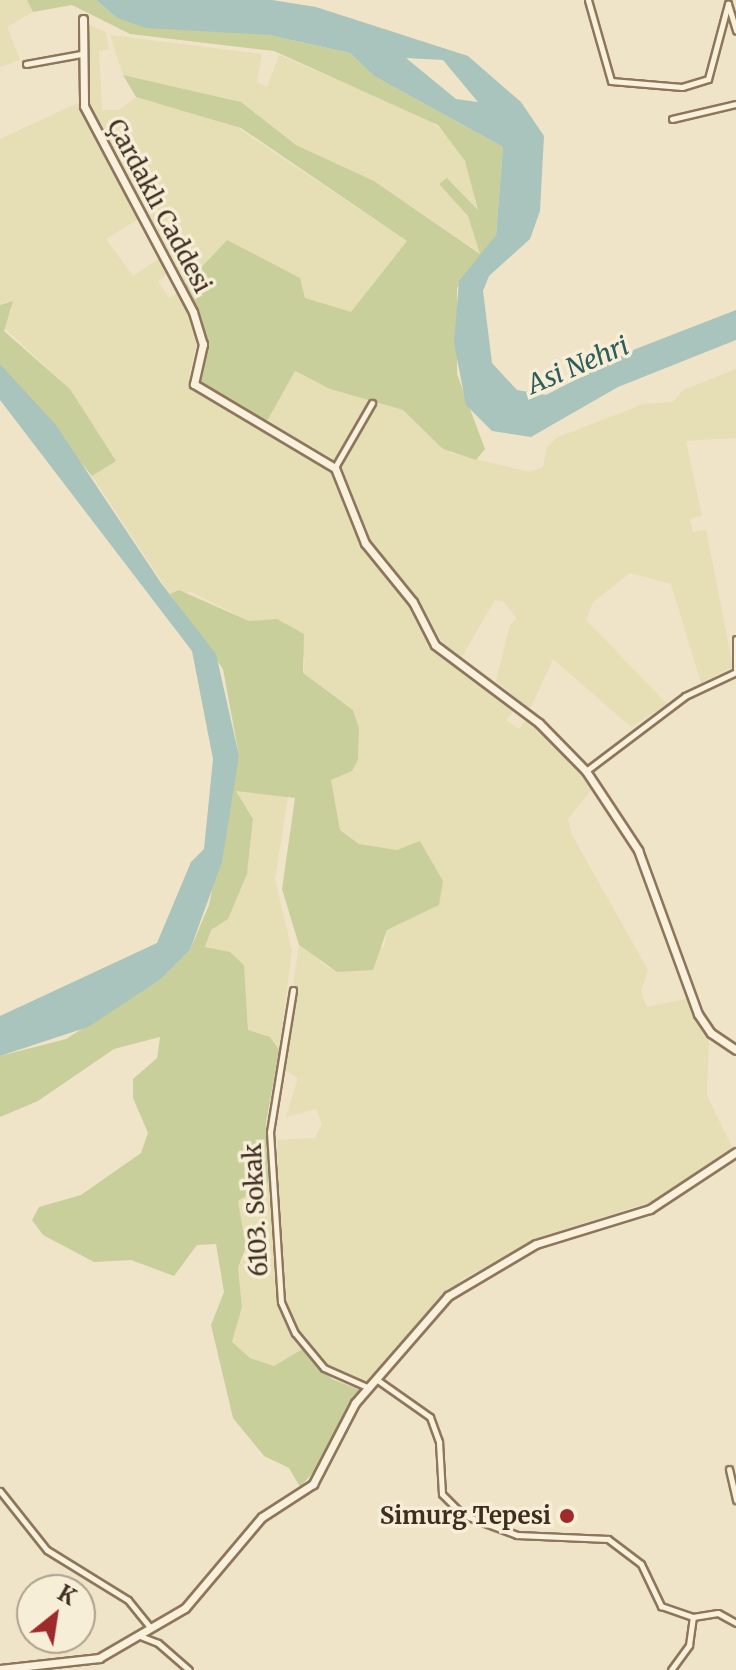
<!DOCTYPE html>
<meta charset="utf-8">
<style>
body{margin:0}
#map{position:relative;width:736px;height:1670px;overflow:hidden;background:#f0e4c8;font-family:Merriweather,serif}
div>[style]{position:absolute}
[style*='--x']{left:calc(var(--x)*1px);top:calc(var(--y)*1px);width:calc(var(--w)*1px);rotate:calc(var(--a)*1deg)}
.farmland>*{inset:0;background:#e6deb5}
.green>*{inset:0;background:#c9cf9b}
.water>*{inset:0;background:#a9c4bc}
.roads{filter:drop-shadow(2px 0 #8d765c) drop-shadow(-2px 0 #8d765c) drop-shadow(0 2px #8d765c) drop-shadow(0 -2px #8d765c)}
.minor>*{height:5px;margin:-2.5px;padding:0 2.5px;transform-origin:2.5px;border-radius:2.5px;background:#faf1dc}
.tertiary>*{height:7px;margin:-3.5px;padding:0 3.5px;transform-origin:3.5px;border-radius:3.5px;background:#faf1dc}
.dots>*{width:22px;height:22px;translate:-50% -50%;box-sizing:border-box;border:4px solid #f7eed8;border-radius:50%}
span{translate:-50% -50%;white-space:nowrap;text-align:center;line-height:1.15;-webkit-text-stroke:7px #f7eed8;paint-order:stroke}
.street-label{font-size:24px;color:#3d2e20}
.poi-label{font-size:24px;color:#3d2e20;font-weight:700}
.right{translate:-100% -50%;text-align:right}
.water-label{font-size:26px;color:#2f5d5a;font-style:italic}
.north{position:absolute;left:16px;top:1574px;width:80px;height:80px;box-sizing:border-box;background:#f7eed8;border:2px solid #ada18e;border-radius:50%;rotate:30deg;font-size:22px;font-weight:700;line-height:32px;text-align:center;color:#3d2e20}
.north::after{content:'';display:block;margin:auto;width:28px;height:36px;background:#9e2a2b;clip-path:polygon(50% 0,100% 100%,50% 72%,0 100%)}
</style>
<div id="map">
<div class="farmland">
<i style="clip-path:polygon(0 0,27px 0,33px 12px,7px 27px,20px 60px,0 67px)"></i>
<i style="clip-path:polygon(88px 24px,106px 32px,109px 49px,99px 51px,102px 110px,119px 110px,136px 97px,232px 124px,407px 241px,351px 313px,305px 298px,302px 283px,227px 240px,184px 286px,87px 104px)"></i>
<i style="clip-path:polygon(110px 35px,262px 54px,257px 82px,267px 87px,279px 55px,429px 119px,456px 145px,470px 172px,477px 210px,451px 181px,439px 184px,468px 216px,481px 254px,374px 181px,296px 145px,241px 102px,123px 75px)"></i>
<i style="clip-path:polygon(78px 103px,140px 218px,106px 239px,133px 276px,160px 258px,169px 272px,158px 281px,169px 298px,181px 292px,198px 338px,189px 375px,193px 389px,332px 469px,365px 551px,408px 601px,434px 648px,514px 710px,506px 720px,519px 729px,527px 718px,579px 769px,592px 789px,568px 819px,572px 835px,648px 970px,641px 991px,647px 1007px,686px 999px,709px 1038px,707px 1096px,732px 1147px,654px 1201px,546px 1235px,462px 1279px,365px 1383px,326px 1367px,294px 1326px,283px 1300px,277px 1140px,315px 1138px,322px 1124px,316px 1109px,286px 1117px,298px 1078px,283px 1069px,295px 971px,299px 945px,329px 968px,384px 947px,387px 930px,431px 909px,397px 850px,360px 844px,340px 830px,331px 780px,352px 771px,358px 760px,359px 728px,353px 710px,303px 673px,305px 660px,284px 622px,249px 621px,191px 592px,170px 594px,92px 476px,115px 461px,70px 389px,1px 325px,12px 310px,7px 301px,0 305px,0 139px)"></i>
<i style="clip-path:polygon(736px 369px,736px 438px,686px 441px,702px 516px,690px 519px,693px 532px,706px 530px,733px 667px,701px 683px,671px 584px,630px 573px,593px 602px,586px 620px,667px 704px,631px 727px,553px 659px,530px 709px,496px 681px,510px 625px,517px 619px,504px 602px,495px 600px,461px 658px,447px 650px,419px 602px,368px 538px,332px 458px,267px 421px,294px 371px,330px 389px,403px 410px,451px 453px,530px 472px,543px 467px,547px 447px,558px 437px,644px 404px,673px 402px,683px 390px)"></i>
<i style="clip-path:polygon(235px 790px,288px 797px,275px 879px,292px 951px,279px 1050px,248px 1030px,244px 965px,230px 952px,205px 947px,211px 930px,228px 918px,248px 865px,253px 819px)"></i>
<i style="clip-path:polygon(271px 1181px,277px 1297px,304px 1348px,274px 1366px,250px 1358px,232px 1342px,242px 1307px,238px 1268px,245px 1256px,238px 1200px)"></i>
</div>
<div class="green">
<i style="clip-path:polygon(27px 0,96px 0,117px 18px,269px 35px,350px 53px,374px 76px,503px 147px,496px 235px,457px 288px,457px 374px,485px 449px,476px 460px,443px 449px,403px 410px,330px 389px,295px 371px,267px 421px,200px 383px,206px 339px,184px 286px,227px 240px,300px 278px,305px 298px,351px 312px,407px 241px,241px 128px,136px 97px,123px 75px,241px 102px,296px 145px,374px 181px,480px 254px,468px 216px,439px 184px,447px 178px,478px 210px,465px 161px,438px 125px,274px 51px,130px 34px,72px 5px,33px 12px)"></i>
<i style="clip-path:polygon(13px 301px,4px 331px,70px 389px,116px 461px,92px 476px,0 364px,0 305px)"></i>
<i style="clip-path:polygon(179px 590px,249px 621px,277px 619px,304px 634px,303px 673px,353px 710px,359px 728px,358px 760px,352px 771px,331px 780px,340px 830px,359px 844px,397px 850px,420px 841px,443px 881px,439px 905px,387px 930px,373px 970px,337px 972px,299px 945px,282px 889px,295px 798px,236px 791px,253px 819px,247px 874px,228px 919px,211px 930px,205px 947px,230px 952px,244px 965px,248px 1030px,270px 1037px,279px 1050px,266px 1123px,271px 1181px,238px 1201px,246px 1247px,238px 1268px,242px 1307px,232px 1342px,250px 1358px,274px 1366px,304px 1348px,332px 1379px,360px 1390px,321px 1464px,300px 1487px,289px 1468px,264px 1456px,233px 1418px,211px 1325px,224px 1292px,216px 1244px,197px 1245px,174px 1276px,131px 1260px,94px 1262px,43px 1235px,32px 1220px,39px 1207px,81px 1195px,141px 1153px,148px 1133px,133px 1098px,133px 1079px,157px 1058px,160px 1037px,114px 1049px,38px 1101px,0 1117px,0 1056px,66px 1039px,161px 979px,190px 950px,209px 905px,239px 756px,223px 669px,170px 594px)"></i>
</div>
<div class="water">
<i style="clip-path:polygon(evenodd,96px 0,272px 0,316px 7px,468px 56px,521px 102px,544px 136px,540px 211px,530px 239px,489px 276px,483px 291px,492px 363px,517px 390px,546px 395px,633px 350px,736px 310px,736px 340px,618px 387px,531px 437px,492px 431px,466px 405px,454px 343px,459px 281px,496px 235px,503px 147px,374px 76px,350px 53px,269px 35px,146px 28px,117px 18px,96px 0,406px 58px,443px 60px,478px 102px,456px 99px,406px 58px)"></i>
<i style="clip-path:polygon(0 364px,56px 425px,161px 583px,216px 654px,239px 756px,222px 862px,190px 950px,161px 979px,88px 1027px,0 1056px,0 1016px,157px 943px,191px 862px,204px 849px,213px 759px,192px 651px,0 400px)"></i>
</div>
<div class="roads">
<div class="minor">
<i style="--x:588;--y:0;--w:84;--a:74.1"></i>
<i style="--x:611;--y:81;--w:71;--a:4.8"></i>
<i style="--x:682;--y:87;--w:27;--a:-17"></i>
<i style="--x:708;--y:79;--w:78;--a:-75.1"></i>
<i style="--x:728;--y:4;--w:28;--a:73"></i>
<i style="--x:26;--y:64;--w:56;--a:-10.3"></i>
<i style="--x:672;--y:119;--w:66;--a:-13.2"></i>
<i style="--x:335;--y:467;--w:74;--a:-60"></i>
<i style="--x:736;--y:639;--w:30;--a:90"></i>
<i style="--x:586;--y:771;--w:124;--a:-37.1"></i>
<i style="--x:685;--y:696;--w:56;--a:-25.2"></i>
<i style="--x:293;--y:990;--w:144;--a:99.2"></i>
<i style="--x:270;--y:1132;--w:170;--a:86.3"></i>
<i style="--x:281;--y:1302;--w:34;--a:66"></i>
<i style="--x:295;--y:1333;--w:45;--a:50.4"></i>
<i style="--x:324;--y:1368;--w:47;--a:23.8"></i>
<i style="--x:376;--y:1379;--w:66;--a:35.1"></i>
<i style="--x:430;--y:1417;--w:27;--a:70"></i>
<i style="--x:439;--y:1442;--w:52;--a:86.7"></i>
<i style="--x:442;--y:1494;--w:30;--a:45"></i>
<i style="--x:463;--y:1515;--w:58;--a:20.3"></i>
<i style="--x:517;--y:1535;--w:91;--a:2.5"></i>
<i style="--x:608;--y:1539;--w:41;--a:37.1"></i>
<i style="--x:641;--y:1564;--w:47;--a:64.5"></i>
<i style="--x:661;--y:1606;--w:34;--a:19"></i>
<i style="--x:693;--y:1617;--w:25;--a:-9"></i>
<i style="--x:718;--y:1613;--w:21;--a:29"></i>
<i style="--x:729;--y:1469;--w:32;--a:77"></i>
<i style="--x:0;--y:1491;--w:75;--a:51.5"></i>
<i style="--x:47;--y:1550;--w:95;--a:31.7"></i>
<i style="--x:128;--y:1600;--w:36;--a:51"></i>
<i style="--x:140;--y:1636;--w:19;--a:21"></i>
<i style="--x:158;--y:1643;--w:41;--a:41.1"></i>
<i style="--x:671;--y:1670;--w:31;--a:-54"></i>
<i style="--x:689;--y:1645;--w:28;--a:-82"></i>
</div>
<div class="tertiary">
<i style="--x:83;--y:19;--w:87;--a:89.3"></i>
<i style="--x:84;--y:106;--w:233;--a:62.1"></i>
<i style="--x:193;--y:312;--w:34;--a:73"></i>
<i style="--x:203;--y:344;--w:41;--a:102.7"></i>
<i style="--x:194;--y:384;--w:164;--a:30.8"></i>
<i style="--x:335;--y:468;--w:81;--a:68.2"></i>
<i style="--x:365;--y:543;--w:76;--a:50.9"></i>
<i style="--x:413;--y:602;--w:48;--a:62.9"></i>
<i style="--x:435;--y:645;--w:130;--a:36.9"></i>
<i style="--x:539;--y:723;--w:67;--a:45.6"></i>
<i style="--x:586;--y:771;--w:95;--a:56.6"></i>
<i style="--x:638;--y:850;--w:175;--a:69.9"></i>
<i style="--x:698;--y:1014;--w:23;--a:56"></i>
<i style="--x:711;--y:1033;--w:30;--a:34"></i>
<i style="--x:0;--y:1669;--w:100;--a:-6.3"></i>
<i style="--x:99;--y:1658;--w:99;--a:-30.2"></i>
<i style="--x:185;--y:1608;--w:119;--a:-49.8"></i>
<i style="--x:262;--y:1517;--w:61;--a:-32.9"></i>
<i style="--x:313;--y:1484;--w:91;--a:-62.6"></i>
<i style="--x:355;--y:1403;--w:142;--a:-49"></i>
<i style="--x:448;--y:1296;--w:102;--a:-30.6"></i>
<i style="--x:536;--y:1244;--w:119;--a:-17.1"></i>
<i style="--x:650;--y:1209;--w:103;--a:-33.5"></i>
</div>
</div>
<div class="dots">
<i style="left:567px;top:1516px;background:#9e2a2b"></i>
</div>
<div class="street-label">
<span style="left:159px;top:206px;rotate:62deg">Çardaklı Caddesi</span>
<span style="left:256px;top:1210px;rotate:-93deg">6103. Sokak</span>
</div>
<div class="poi-label">
<span class="right" style="left:551px;top:1516px">Simurg Tepesi</span>
</div>
<div class="water-label">
<span style="left:578px;top:365px;rotate:-23deg">Asi Nehri</span>
</div>
<div class="north">K</div>
</div>
